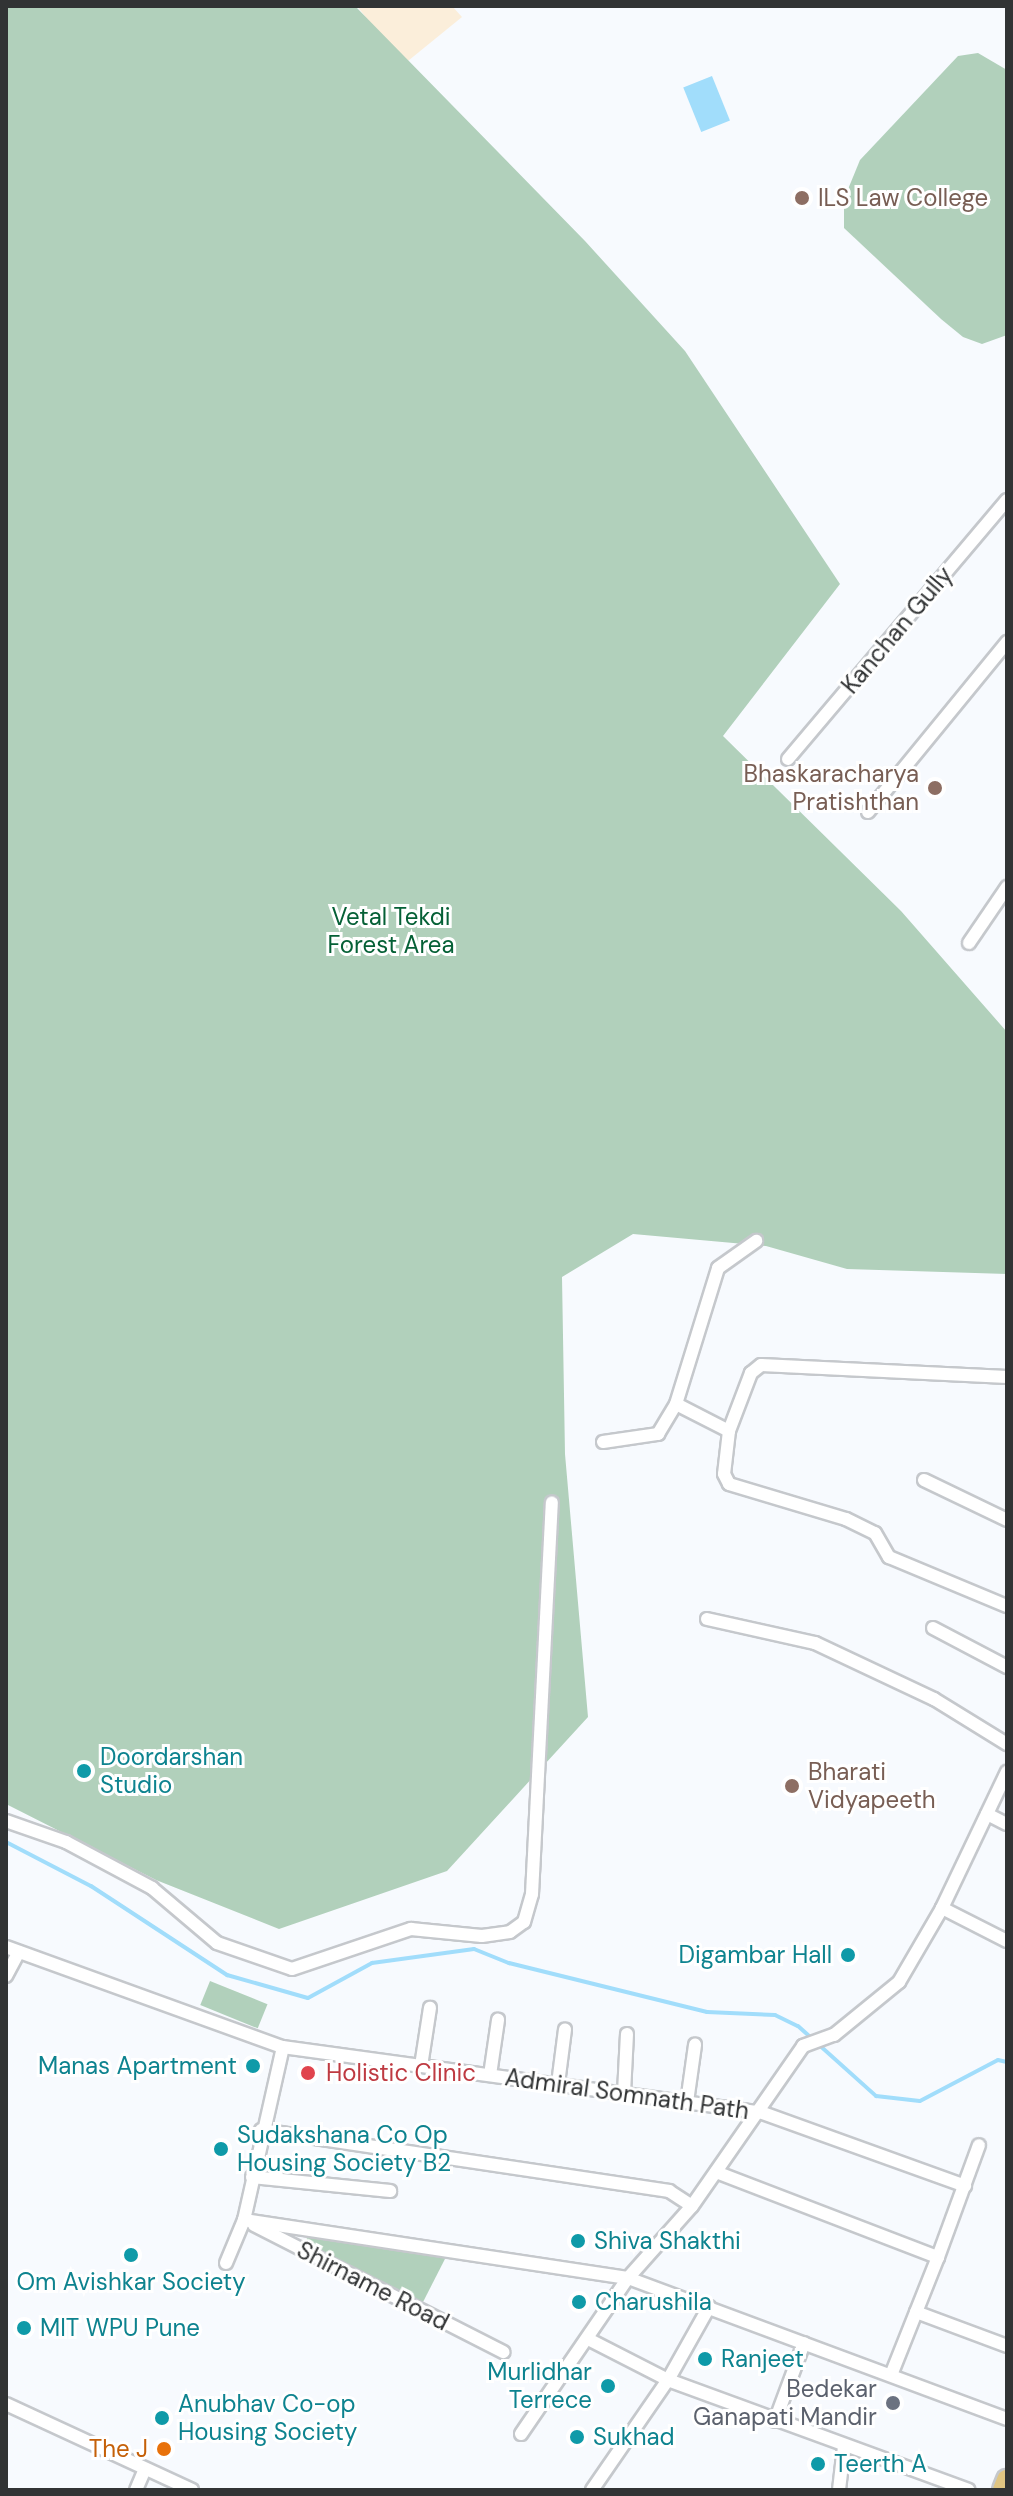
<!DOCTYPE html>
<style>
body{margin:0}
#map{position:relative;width:1013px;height:2496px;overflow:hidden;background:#f7fafe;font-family:"DM Sans",sans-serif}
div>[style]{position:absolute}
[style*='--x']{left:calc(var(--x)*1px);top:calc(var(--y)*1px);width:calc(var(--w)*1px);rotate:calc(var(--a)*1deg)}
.commercial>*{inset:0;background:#fbeeda}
.green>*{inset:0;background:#b1d0bb;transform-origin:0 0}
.water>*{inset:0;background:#a1ddfb;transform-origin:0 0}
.stream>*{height:4px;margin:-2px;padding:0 2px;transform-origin:2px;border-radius:2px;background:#a1ddfb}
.roads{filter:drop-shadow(2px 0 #c5c8cc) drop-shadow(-2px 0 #c5c8cc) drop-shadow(0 2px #c5c8cc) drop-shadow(0 -2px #c5c8cc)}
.minor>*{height:12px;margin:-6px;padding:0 6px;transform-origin:6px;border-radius:6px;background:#fff}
.primary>*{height:20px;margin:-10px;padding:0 10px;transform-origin:10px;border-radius:10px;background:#e0c582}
.dots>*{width:22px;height:22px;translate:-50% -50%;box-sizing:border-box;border:4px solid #fff;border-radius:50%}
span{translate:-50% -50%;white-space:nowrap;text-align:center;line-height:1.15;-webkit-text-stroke:6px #fff;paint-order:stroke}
.education-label{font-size:24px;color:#785e54}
.left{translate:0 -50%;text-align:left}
.right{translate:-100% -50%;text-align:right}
.street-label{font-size:24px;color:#313334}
.park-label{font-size:24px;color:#056036}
.culture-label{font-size:24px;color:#0d838f}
.health-label{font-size:24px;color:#be3a42}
.worship-label{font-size:24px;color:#5b616d}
.food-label{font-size:24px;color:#c56008}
.frame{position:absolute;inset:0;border:8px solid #313334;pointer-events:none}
</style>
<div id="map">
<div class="commercial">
<i style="clip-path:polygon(357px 6px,452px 6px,462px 17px,403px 65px)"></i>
</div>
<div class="green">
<i style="clip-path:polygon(6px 6px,355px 6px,585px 241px,685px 351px,840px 584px,723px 736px,901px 911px,1007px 1032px,1007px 1274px,847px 1269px,766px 1246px,633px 1234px,562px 1277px,565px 1454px,588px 1717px,447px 1871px,279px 1929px,156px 1880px,6px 1804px)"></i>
<i style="clip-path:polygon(978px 53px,1007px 70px,1007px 335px,982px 344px,963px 337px,941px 319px,844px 228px,844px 199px,860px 160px,958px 56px)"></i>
<i style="left:210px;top:1981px;width:62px;height:26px;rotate:22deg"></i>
<i style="clip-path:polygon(308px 2234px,447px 2255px,422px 2304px,305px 2245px)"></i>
</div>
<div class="water">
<i style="left:712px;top:76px;width:48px;height:31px;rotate:68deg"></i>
</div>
<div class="stream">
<i style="--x:6;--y:1842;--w:96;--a:27.4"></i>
<i style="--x:91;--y:1886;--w:163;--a:33.2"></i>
<i style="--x:227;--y:1975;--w:84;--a:15.9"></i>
<i style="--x:308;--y:1998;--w:73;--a:-28.7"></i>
<i style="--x:372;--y:1963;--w:103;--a:-7.8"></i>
<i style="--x:474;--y:1949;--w:38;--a:22"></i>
<i style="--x:509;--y:1963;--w:204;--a:13.9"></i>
<i style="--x:707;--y:2012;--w:68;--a:2.5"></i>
<i style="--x:775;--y:2015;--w:25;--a:26"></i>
<i style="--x:798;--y:2026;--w:105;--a:41.9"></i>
<i style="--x:876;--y:2096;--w:44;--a:6.5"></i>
<i style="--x:920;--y:2101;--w:88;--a:-27.7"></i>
<i style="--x:998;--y:2060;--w:9;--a:13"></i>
</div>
<div class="roads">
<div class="minor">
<i style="--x:788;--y:759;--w:339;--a:-49.8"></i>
<i style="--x:868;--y:812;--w:220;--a:-50.7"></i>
<i style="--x:969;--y:943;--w:68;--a:-55.8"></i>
<i style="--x:1007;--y:1377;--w:246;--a:-177.2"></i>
<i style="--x:761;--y:1365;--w:13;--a:141"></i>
<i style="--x:751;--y:1373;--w:62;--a:110.8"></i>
<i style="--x:729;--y:1431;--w:43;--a:96.6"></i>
<i style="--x:724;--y:1474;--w:11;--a:63"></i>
<i style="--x:729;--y:1484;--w:122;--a:16.7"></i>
<i style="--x:846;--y:1519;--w:32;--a:26"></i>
<i style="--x:875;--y:1533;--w:28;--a:60"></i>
<i style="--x:889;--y:1557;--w:128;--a:22.6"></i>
<i style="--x:729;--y:1431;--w:59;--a:-153"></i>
<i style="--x:676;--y:1404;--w:142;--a:-72.8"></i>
<i style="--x:718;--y:1268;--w:47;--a:-35.4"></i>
<i style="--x:603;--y:1442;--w:56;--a:-8.3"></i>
<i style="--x:658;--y:1434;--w:35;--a:-59"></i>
<i style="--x:924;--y:1480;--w:92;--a:25.7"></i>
<i style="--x:707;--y:1619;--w:111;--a:12.5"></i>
<i style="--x:815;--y:1643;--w:132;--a:25.2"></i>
<i style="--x:934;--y:1699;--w:86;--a:31.7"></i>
<i style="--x:933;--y:1628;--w:84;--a:27.8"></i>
<i style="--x:987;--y:1814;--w:22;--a:27"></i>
<i style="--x:6;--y:1821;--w:64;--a:19.3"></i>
<i style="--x:66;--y:1842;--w:98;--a:28.1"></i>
<i style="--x:152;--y:1888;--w:85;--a:40.2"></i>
<i style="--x:217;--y:1943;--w:79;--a:19.1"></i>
<i style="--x:292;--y:1969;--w:126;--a:-18.6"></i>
<i style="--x:411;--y:1929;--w:71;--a:5.6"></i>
<i style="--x:482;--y:1936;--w:28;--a:-8"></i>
<i style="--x:510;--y:1932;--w:17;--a:-36"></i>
<i style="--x:524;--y:1922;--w:29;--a:-74"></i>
<i style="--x:532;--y:1894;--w:392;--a:-87.1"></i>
<i style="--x:942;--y:1908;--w:73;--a:26.9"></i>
<i style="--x:6;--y:1947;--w:294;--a:19.9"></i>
<i style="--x:283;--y:2047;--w:481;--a:7.8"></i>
<i style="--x:760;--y:2112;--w:218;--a:19.8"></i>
<i style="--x:6;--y:1976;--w:27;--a:-62"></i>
<i style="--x:421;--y:2066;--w:59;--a:-81.2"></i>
<i style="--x:490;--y:2075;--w:56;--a:-81.7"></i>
<i style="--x:558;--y:2084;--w:55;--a:-82.7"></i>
<i style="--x:624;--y:2093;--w:59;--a:-87.1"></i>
<i style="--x:687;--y:2102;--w:58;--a:-82"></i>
<i style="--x:261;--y:2130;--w:413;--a:8.5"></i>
<i style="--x:669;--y:2191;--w:27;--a:33"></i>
<i style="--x:716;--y:2172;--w:238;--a:21"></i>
<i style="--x:938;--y:2257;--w:127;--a:111.7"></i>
<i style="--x:252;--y:2177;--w:139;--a:5.8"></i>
<i style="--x:244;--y:2220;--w:388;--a:8.6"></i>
<i style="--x:628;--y:2278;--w:404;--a:20.4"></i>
<i style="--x:254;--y:2225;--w:280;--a:27"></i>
<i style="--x:938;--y:2257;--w:119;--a:-69.9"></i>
<i style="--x:226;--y:2263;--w:47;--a:-67.3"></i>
<i style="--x:244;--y:2220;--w:177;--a:-77.3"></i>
<i style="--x:916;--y:2312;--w:97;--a:20.5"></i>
<i style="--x:588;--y:2339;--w:90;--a:27.1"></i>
<i style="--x:668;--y:2380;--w:320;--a:20.1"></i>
<i style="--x:6;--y:2404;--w:205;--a:24.8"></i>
<i style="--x:775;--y:2421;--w:83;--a:-69.6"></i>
<i style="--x:521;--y:2434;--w:189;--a:-55.6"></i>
<i style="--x:628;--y:2278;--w:96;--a:-48.4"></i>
<i style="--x:692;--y:2206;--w:195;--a:-55.2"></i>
<i style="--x:803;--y:2046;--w:33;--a:-20"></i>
<i style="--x:834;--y:2035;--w:84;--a:-39.2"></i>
<i style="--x:899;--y:1982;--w:86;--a:-59.8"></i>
<i style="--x:942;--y:1908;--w:151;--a:-64.5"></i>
<i style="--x:136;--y:2490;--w:23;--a:-67"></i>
<i style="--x:592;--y:2490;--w:134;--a:-55.4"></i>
<i style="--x:668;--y:2380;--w:84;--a:-60.7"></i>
<i style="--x:839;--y:2490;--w:43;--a:-83.4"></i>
</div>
<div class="primary">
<i style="--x:1003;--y:2490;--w:11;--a:-68"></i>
</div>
</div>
<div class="dots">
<i style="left:802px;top:198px;background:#8d6e63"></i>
<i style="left:935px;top:788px;background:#8d6e63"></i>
<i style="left:84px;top:1771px;background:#0f9aa8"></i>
<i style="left:792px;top:1786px;background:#8d6e63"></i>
<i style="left:848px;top:1955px;background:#0f9aa8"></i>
<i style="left:253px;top:2066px;background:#0f9aa8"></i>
<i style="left:308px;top:2073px;background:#e0444e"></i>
<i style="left:221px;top:2149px;background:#0f9aa8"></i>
<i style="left:578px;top:2241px;background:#0f9aa8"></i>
<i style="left:131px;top:2255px;background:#0f9aa8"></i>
<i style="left:579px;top:2302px;background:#0f9aa8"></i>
<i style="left:24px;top:2328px;background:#0f9aa8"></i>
<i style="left:705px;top:2359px;background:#0f9aa8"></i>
<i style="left:608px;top:2386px;background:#0f9aa8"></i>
<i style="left:893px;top:2403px;background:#6b7280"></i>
<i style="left:162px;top:2418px;background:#0f9aa8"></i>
<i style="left:577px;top:2437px;background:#0f9aa8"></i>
<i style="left:164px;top:2449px;background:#e8710a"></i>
<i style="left:818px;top:2464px;background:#0f9aa8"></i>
</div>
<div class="education-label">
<span class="left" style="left:818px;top:198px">ILS Law College</span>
<span class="right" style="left:919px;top:788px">Bhaskaracharya<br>Pratishthan</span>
<span class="left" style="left:808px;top:1786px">Bharati<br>Vidyapeeth</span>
</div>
<div class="street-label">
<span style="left:897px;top:630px;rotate:-50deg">Kanchan Gully</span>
<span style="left:627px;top:2094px;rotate:8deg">Admiral Somnath Path</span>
<span style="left:373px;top:2286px;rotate:27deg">Shirname Road</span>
</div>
<div class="park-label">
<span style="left:391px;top:931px">Vetal Tekdi<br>Forest Area</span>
</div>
<div class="culture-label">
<span class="left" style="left:100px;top:1771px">Doordarshan<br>Studio</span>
<span class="right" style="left:832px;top:1955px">Digambar Hall</span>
<span class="right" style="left:237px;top:2066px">Manas Apartment</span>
<span class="left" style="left:237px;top:2149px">Sudakshana Co Op<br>Housing Society B2</span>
<span class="left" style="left:594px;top:2241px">Shiva Shakthi</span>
<span style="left:131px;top:2282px">Om Avishkar Society</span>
<span class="left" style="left:595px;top:2302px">Charushila</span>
<span class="left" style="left:40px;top:2328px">MIT WPU Pune</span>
<span class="left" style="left:721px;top:2359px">Ranjeet</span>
<span class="right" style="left:592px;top:2386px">Murlidhar<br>Terrece</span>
<span class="left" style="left:178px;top:2418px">Anubhav Co-op<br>Housing Society</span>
<span class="left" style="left:593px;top:2437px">Sukhad</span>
<span class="left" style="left:834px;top:2464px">Teerth A</span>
</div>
<div class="health-label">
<span class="left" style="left:326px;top:2073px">Holistic Clinic</span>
</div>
<div class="worship-label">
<span class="right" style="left:877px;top:2403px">Bedekar<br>Ganapati Mandir</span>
</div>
<div class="food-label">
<span class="right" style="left:148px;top:2449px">The J</span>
</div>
<div class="frame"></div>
</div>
